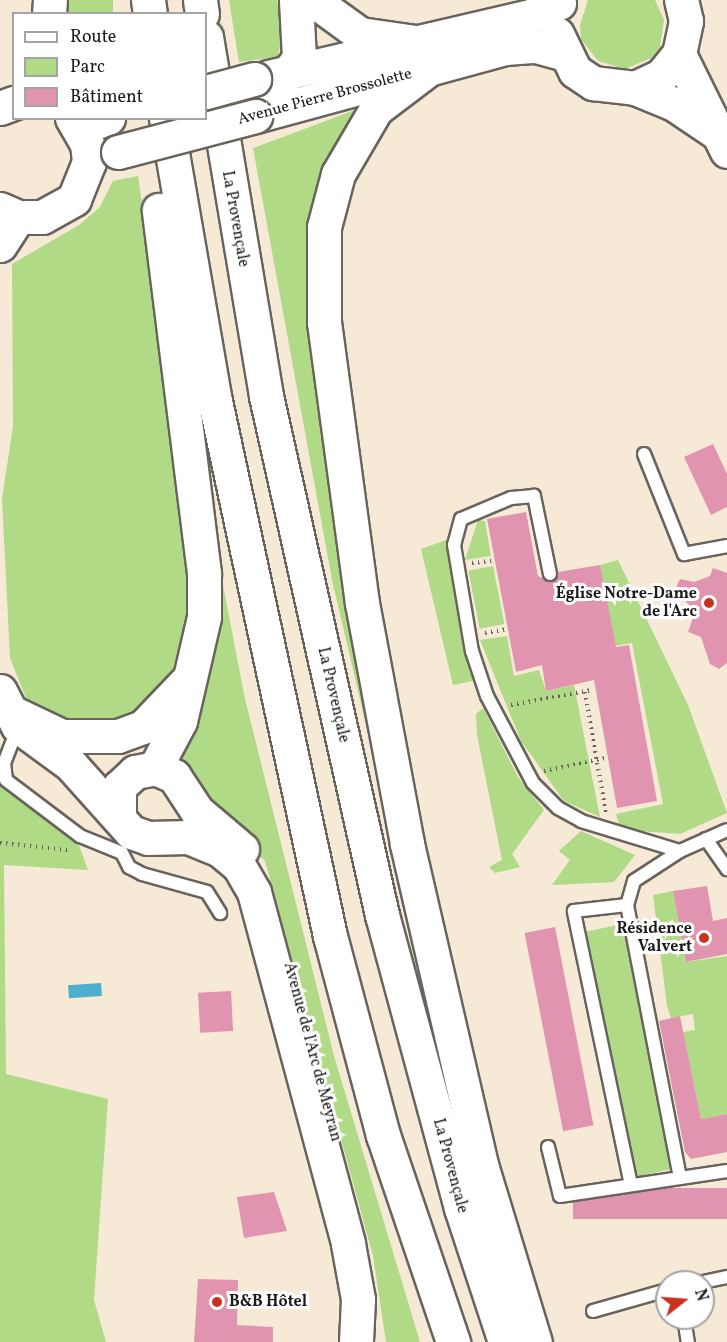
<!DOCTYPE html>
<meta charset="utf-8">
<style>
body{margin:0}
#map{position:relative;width:727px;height:1342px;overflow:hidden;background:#f6ead6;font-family:Vollkorn,serif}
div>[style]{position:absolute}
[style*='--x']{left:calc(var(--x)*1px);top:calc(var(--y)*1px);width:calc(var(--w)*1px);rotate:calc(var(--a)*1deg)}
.green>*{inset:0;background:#b0da85;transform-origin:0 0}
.water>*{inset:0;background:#4eaecd;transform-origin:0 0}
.building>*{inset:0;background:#e194af;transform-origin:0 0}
.path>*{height:4px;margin-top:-2px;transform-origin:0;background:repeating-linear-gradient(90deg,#68645d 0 1.5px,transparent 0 6px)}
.roads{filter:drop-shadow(2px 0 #68645d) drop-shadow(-2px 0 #68645d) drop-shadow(0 2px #68645d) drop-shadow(0 -2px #68645d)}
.lane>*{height:12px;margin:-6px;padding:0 6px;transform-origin:6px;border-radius:6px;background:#fff}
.secondary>*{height:33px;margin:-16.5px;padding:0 16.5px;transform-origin:16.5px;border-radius:16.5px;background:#fff}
.primary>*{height:33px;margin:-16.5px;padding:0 16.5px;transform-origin:16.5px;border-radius:16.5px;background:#fff}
.highway>*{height:33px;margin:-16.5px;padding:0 16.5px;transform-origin:16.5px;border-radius:16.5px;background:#fff}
.bridges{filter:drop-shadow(2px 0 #68645d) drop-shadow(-2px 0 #68645d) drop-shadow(0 2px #68645d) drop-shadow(0 -2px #68645d)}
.primary-bridge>*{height:33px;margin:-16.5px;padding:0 16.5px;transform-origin:16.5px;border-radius:16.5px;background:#fff}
.dots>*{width:16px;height:16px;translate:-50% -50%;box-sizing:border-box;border:3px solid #fff;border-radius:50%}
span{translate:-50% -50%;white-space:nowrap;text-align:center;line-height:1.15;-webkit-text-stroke:6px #fff;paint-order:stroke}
.street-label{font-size:16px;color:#1c1c1c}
.poi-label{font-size:16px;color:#1c1c1c;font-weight:700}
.right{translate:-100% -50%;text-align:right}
.left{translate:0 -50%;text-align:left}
.legend{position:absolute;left:12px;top:12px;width:195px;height:108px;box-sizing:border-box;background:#fff;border:2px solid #a4a4a4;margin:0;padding:8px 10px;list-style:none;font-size:18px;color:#1c1c1c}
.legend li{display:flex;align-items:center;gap:12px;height:30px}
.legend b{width:30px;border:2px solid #a4a4a4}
.north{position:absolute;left:655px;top:1270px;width:60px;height:60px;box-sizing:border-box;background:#fff;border:2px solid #a4a4a4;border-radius:50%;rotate:73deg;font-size:16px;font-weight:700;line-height:24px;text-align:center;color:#1c1c1c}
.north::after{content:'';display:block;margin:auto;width:21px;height:27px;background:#c8321e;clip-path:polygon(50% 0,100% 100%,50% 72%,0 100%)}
</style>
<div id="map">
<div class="green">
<i style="left:66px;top:0;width:47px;height:14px"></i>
<i style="clip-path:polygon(229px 0,277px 0,284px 22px,278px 57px,239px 62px)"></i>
<i style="clip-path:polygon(588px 0,655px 0,664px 20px,660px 47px,651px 58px,625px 69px,598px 61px,581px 39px,580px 25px)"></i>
<i style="clip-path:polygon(363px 107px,316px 224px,387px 815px,332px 580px,253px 148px)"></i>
<i style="clip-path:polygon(138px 176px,193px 569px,188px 640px,164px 694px,128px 720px,81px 727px,48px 715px,26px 698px,10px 658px,2px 499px,13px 426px,12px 264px,79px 225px,100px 207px,113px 181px)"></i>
<i style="clip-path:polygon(478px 520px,485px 521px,491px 556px,465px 560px)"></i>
<i style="clip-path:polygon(446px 540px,473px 681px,453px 685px,421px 549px)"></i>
<i style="clip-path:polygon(618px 560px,688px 705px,727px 813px,680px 834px,627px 830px,620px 828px,616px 814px,663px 804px,632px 643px,615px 646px,600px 565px)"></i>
<i style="left:493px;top:566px;width:59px;height:25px;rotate:79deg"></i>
<i style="clip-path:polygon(216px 574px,221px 575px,245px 699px,334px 1056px,420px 1342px,386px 1342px,373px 1256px,265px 861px,198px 793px,194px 776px,174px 757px)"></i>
<i style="clip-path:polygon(507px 636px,514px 676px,539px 670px,546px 691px,574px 685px,600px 817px,564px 801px,521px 741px,480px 640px)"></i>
<i style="clip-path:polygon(483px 708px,518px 777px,544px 810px,512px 854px,520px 867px,495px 873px,489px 867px,502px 860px,477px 735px,476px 714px)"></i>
<i style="clip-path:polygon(0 784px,75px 834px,88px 870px,4px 865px,6px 1074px,108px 1099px,94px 1300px,106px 1342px,0 1342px)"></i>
<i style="clip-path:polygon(581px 831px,635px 855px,614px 882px,552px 885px,570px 860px,559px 851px)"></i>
<i style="clip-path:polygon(673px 891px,686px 962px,727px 956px,727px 1114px,701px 1119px,683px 1032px,695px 1030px,693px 1014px,671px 1018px,667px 1006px,653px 895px)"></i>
<i style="left:622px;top:924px;width:250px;height:38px;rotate:78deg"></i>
</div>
<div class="water">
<i style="left:101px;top:983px;width:13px;height:33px;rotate:86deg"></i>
</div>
<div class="building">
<i style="clip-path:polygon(713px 444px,727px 474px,727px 507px,711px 515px,684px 457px)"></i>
<i style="clip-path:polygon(526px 512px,538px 576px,551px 582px,558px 572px,600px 565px,616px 647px,629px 645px,657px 801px,617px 808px,594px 680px,546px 691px,542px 665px,516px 672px,487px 519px)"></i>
<i style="clip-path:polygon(713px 568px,727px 573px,727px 663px,719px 669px,710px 664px,701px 637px,688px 632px,695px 612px,675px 589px,680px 579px,694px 582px,710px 576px)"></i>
<i style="clip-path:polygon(707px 886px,713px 921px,727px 918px,727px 954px,686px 962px,673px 891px)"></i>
<i style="left:555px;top:927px;width:202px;height:31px;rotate:79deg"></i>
<i style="left:231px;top:991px;width:40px;height:33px;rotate:87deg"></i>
<i style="clip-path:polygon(680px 1016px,701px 1119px,727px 1114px,727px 1152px,691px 1159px,685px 1152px,659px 1021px)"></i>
<i style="left:727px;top:1188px;width:31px;height:154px;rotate:90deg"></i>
<i style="clip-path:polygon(274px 1192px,287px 1231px,244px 1238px,237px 1197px)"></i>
<i style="clip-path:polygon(198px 1279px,238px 1280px,237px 1325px,273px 1327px,273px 1342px,194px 1342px)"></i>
</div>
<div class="path">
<i style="--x:472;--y:563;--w:23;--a:-7"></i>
<i style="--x:485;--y:633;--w:23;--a:-10"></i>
<i style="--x:585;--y:692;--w:123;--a:80.2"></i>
<i style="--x:511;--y:705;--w:82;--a:-10.5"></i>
<i style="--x:544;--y:771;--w:62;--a:-12"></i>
<i style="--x:0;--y:843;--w:68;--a:5.9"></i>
</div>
<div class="roads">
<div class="lane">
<i style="--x:644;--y:454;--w:108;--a:68.2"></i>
<i style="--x:684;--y:554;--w:44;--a:-10.5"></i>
<i style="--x:550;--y:574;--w:80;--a:-101.6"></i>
<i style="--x:534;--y:496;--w:23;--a:175"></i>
<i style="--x:511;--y:498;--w:54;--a:157.2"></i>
<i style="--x:461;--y:519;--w:27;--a:105"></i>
<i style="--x:454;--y:545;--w:108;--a:80.4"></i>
<i style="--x:472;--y:651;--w:47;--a:71.6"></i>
<i style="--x:487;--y:696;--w:98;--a:62.1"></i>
<i style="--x:533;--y:783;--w:35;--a:45"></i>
<i style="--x:558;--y:808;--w:26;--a:29"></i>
<i style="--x:581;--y:821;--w:103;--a:16.9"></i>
<i style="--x:680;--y:851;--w:55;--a:146.9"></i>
<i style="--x:634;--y:881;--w:25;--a:106"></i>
<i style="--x:18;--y:727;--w:39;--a:111"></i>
<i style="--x:4;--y:763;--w:17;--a:83"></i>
<i style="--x:6;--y:780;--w:93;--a:37.1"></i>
<i style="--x:80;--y:836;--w:45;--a:22"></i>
<i style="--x:706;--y:839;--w:37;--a:55"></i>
<i style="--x:680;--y:851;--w:51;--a:-24.1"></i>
<i style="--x:122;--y:853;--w:16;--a:63"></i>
<i style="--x:129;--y:867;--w:15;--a:28"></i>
<i style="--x:142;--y:874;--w:67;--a:15.5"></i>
<i style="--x:207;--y:892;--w:25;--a:58"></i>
<i style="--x:548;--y:1147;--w:50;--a:76.2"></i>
<i style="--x:560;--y:1196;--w:169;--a:-8.5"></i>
<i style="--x:631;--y:1185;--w:280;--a:-101.8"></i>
<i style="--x:574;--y:911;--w:53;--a:-6.5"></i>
<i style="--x:627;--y:905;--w:278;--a:79"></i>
<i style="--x:703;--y:1282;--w:25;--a:-12"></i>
<i style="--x:593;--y:1311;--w:77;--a:-15.8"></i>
<i style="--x:684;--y:1318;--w:24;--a:81"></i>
</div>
<div class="secondary">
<i style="--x:49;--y:14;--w:14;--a:-86"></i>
<i style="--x:679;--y:54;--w:108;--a:63.7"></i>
<i style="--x:635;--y:88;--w:42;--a:22.3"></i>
<i style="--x:674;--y:104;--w:52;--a:34"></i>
<i style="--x:0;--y:245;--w:33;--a:-57"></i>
<i style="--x:0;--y:691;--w:39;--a:63"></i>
<i style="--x:18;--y:726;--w:66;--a:36.3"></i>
<i style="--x:71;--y:765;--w:90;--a:48.2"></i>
<i style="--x:131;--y:832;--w:18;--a:19"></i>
<i style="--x:148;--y:838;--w:40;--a:-1.4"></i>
<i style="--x:188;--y:837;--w:35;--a:22"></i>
<i style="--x:220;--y:850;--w:25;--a:40"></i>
<i style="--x:239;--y:866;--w:30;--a:60"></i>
<i style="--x:254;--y:892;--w:364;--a:75"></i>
<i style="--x:348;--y:1244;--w:56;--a:79.7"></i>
<i style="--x:358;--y:1299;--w:43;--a:92.7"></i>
<i style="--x:119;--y:818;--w:31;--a:-90"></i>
<i style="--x:119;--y:787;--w:22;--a:-43"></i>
<i style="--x:135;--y:772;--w:20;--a:-11"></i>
<i style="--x:155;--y:768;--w:21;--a:23"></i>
<i style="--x:174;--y:776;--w:42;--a:56.7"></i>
<i style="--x:197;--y:811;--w:59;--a:40.2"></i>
</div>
<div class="primary">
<i style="--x:557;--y:34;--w:41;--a:64.1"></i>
<i style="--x:575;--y:71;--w:22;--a:34"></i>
<i style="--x:593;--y:83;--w:42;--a:6.8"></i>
<i style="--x:635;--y:88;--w:29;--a:-25"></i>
<i style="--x:661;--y:76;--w:28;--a:-51"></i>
<i style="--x:679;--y:54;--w:34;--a:-78"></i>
<i style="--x:686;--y:21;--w:22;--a:-103"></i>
<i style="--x:268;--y:77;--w:270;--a:-13.1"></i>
<i style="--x:531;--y:16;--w:31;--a:-25"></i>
<i style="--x:0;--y:108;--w:15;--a:-20"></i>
<i style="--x:255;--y:116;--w:259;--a:-15.2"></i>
<i style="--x:505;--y:48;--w:31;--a:-4"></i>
<i style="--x:536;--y:46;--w:27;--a:15"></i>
<i style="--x:80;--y:128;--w:30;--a:-20"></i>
<i style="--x:0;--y:209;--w:20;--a:24"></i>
<i style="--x:18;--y:217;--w:24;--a:0"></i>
<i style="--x:42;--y:217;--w:37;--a:-29"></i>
<i style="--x:74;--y:199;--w:40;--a:-68"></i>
<i style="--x:89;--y:162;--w:18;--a:-96"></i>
<i style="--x:87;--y:144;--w:30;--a:-120"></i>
</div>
<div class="highway">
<i style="--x:148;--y:0;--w:14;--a:82"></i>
<i style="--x:200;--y:0;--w:14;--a:82"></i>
<i style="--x:313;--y:0;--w:58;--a:35.9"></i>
<i style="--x:360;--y:34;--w:63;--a:8.3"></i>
<i style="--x:206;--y:37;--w:364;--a:80.5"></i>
<i style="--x:266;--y:396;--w:532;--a:77.4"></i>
<i style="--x:382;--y:915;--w:303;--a:74.9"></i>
<i style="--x:461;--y:1208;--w:141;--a:71.8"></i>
<i style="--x:426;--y:71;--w:63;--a:142.8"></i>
<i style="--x:376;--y:109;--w:75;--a:120.3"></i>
<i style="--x:338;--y:174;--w:55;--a:104.8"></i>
<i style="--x:324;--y:227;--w:95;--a:90"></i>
<i style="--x:324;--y:322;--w:284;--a:82.3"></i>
<i style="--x:362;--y:603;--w:245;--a:79.4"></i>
<i style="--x:407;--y:844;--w:333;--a:77"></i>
<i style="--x:482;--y:1168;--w:182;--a:73.1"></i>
<i style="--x:255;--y:116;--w:73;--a:-52.8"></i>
<i style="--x:299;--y:58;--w:58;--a:-93"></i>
<i style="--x:166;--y:118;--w:287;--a:80.2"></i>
<i style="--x:215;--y:401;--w:547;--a:77.87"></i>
<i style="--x:330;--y:936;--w:206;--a:75.1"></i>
<i style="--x:383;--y:1135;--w:219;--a:71.3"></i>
<i style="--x:7;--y:710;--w:61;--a:25.3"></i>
<i style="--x:62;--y:736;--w:56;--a:0"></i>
<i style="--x:118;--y:736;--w:27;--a:-20"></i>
<i style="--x:143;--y:727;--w:64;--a:-46.3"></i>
<i style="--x:155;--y:768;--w:53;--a:-62"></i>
<i style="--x:180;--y:721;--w:107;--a:-77"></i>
<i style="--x:204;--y:617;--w:44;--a:-90"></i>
<i style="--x:204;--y:573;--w:366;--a:-97.1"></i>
</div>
</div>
<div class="bridges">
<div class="primary-bridge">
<i style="--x:206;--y:92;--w:50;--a:-15.2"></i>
<i style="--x:118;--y:152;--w:142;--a:-14.7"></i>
</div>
</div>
<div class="dots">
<i style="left:709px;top:603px;background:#c8321e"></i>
<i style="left:704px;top:938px;background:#c8321e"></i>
<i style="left:217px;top:1302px;background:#c8321e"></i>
</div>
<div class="street-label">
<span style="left:325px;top:97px;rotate:-15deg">Avenue Pierre Brossolette</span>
<span style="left:235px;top:219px;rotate:80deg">La Provençale</span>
<span style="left:333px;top:695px;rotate:77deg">La Provençale</span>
<span style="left:312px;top:1052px;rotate:75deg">Avenue de l'Arc de Meyran</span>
<span style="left:450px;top:1166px;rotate:75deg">La Provençale</span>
</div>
<div class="poi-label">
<span class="right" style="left:697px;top:603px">Église Notre-Dame<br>de l'Arc</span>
<span class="right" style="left:692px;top:938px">Résidence<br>Valvert</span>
<span class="left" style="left:229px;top:1302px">B&amp;B Hôtel</span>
</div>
<ul class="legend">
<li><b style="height:8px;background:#fff"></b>Route</li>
<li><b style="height:16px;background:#b0da85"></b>Parc</li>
<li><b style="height:16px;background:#e194af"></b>Bâtiment</li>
</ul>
<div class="north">N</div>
</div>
